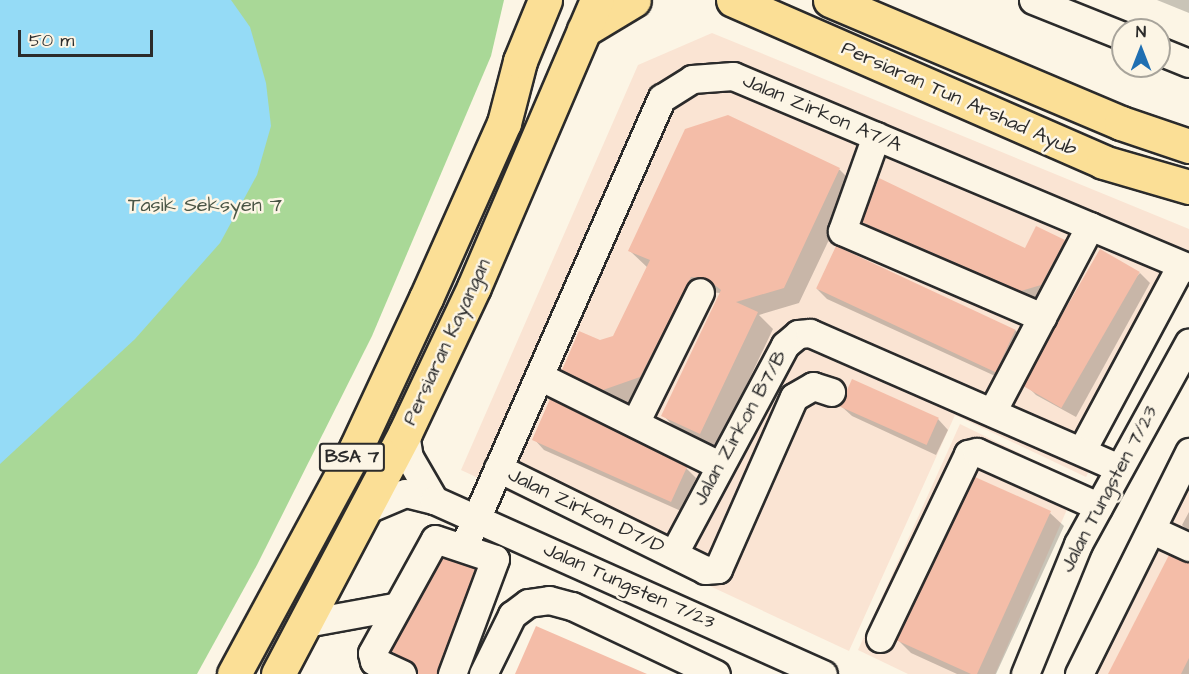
<!DOCTYPE html>
<style>
body{margin:0}
#map{position:relative;width:1189px;height:674px;overflow:hidden;background:#fcf5e5;font-family:"Architects Daughter",sans-serif}
div>[style]{position:absolute}
[style*='--x']{left:calc(var(--x)*1px);top:calc(var(--y)*1px);width:calc(var(--w)*1px);rotate:calc(var(--a)*1deg)}
.built>*{inset:0;background:#fae4d3}
.green>*{inset:0;background:#a9d897}
.water>*{inset:0;background:#95dbf6}
.shadow>*{inset:0;background:#0003}
.building>*{inset:0;background:#f4bda8;transform-origin:0 0}
.roads{filter:drop-shadow(2px 0 #2b2b2b) drop-shadow(-2px 0 #2b2b2b) drop-shadow(0 2px #2b2b2b) drop-shadow(0 -2px #2b2b2b)}
.minor>*{height:27px;margin:-13.5px;padding:0 13.5px;transform-origin:13.5px;border-radius:13.5px;background:#fcf5e5}
.major>*{height:33px;margin:-16.5px;padding:0 16.5px;transform-origin:16.5px;border-radius:16.5px;background:#fbdf96}
span{translate:-50% -50%;white-space:nowrap;text-align:center;line-height:1.15;-webkit-text-stroke:5px #fcf5e5;paint-order:stroke}
.shield-label span{padding:2px 4px;background:#fcf5e5;border:2px solid;border-radius:4px;-webkit-text-stroke-width:0}
.shield-label{font-size:18px;color:#2b2b2b;font-weight:700}
.street-label{font-size:20px;color:#2b2b2b}
.park-label{font-size:20px;color:#4a5646}
.north{position:absolute;left:1111px;top:18px;width:60px;height:60px;box-sizing:border-box;background:#fcf5e5;border:2px solid #a8a49b;border-radius:50%;rotate:0deg;font-size:16px;font-weight:700;line-height:24px;text-align:center;color:#2b2b2b}
.north::after{content:'';display:block;margin:auto;width:21px;height:27px;background:#1f6fb2;clip-path:polygon(50% 0,100% 100%,50% 72%,0 100%)}
.scale{position:absolute;left:18px;top:30px;width:135px;height:27px;box-sizing:border-box;border:3px solid #2b2b2b;border-top:0;padding-left:8px;font-size:18px;line-height:21px;white-space:nowrap;color:#2b2b2b;-webkit-text-stroke:4px #fcf5e5;paint-order:stroke}
</style>
<div id="map">
<div class="built">
<i style="clip-path:polygon(712px 33px,1189px 229px,1189px 274px,1086px 477px,955px 415px,849px 651px,461px 470px,638px 65px)"></i>
<i style="clip-path:polygon(960px 424px,1079px 482px,995px 674px,908px 674px,858px 650px)"></i>
<i style="clip-path:polygon(1189px 466px,1189px 674px,1087px 674px)"></i>
</div>
<div class="green">
<i style="clip-path:polygon(0 0,504px 0,491px 56px,372px 336px,257px 565px,197px 674px,0 674px)"></i>
</div>
<div class="water">
<i style="clip-path:polygon(0 0,231px 0,250px 27px,266px 83px,271px 126px,257px 175px,220px 243px,135px 339px,0 464px)"></i>
</div>
<div class="shadow">
<i style="clip-path:polygon(1157px 0,1189px 0,1189px 13px)"></i>
<i style="clip-path:polygon(728px 117px,840px 170px,855px 185px,799px 303px,759px 315px,773px 329px,716px 449px,678px 431px,663px 415px,721px 293px,706px 292px,656px 392px,619px 405px,580px 385px,564px 370px,600px 341px,614px 337px,648px 268px,630px 251px)"></i>
<i style="clip-path:polygon(864px 222px,1026px 250px,1064px 241px,1074px 251px,1051px 295px,1032px 300px,874px 232px)"></i>
<i style="clip-path:polygon(1140px 273px,1150px 283px,1076px 417px,1036px 395px,1026px 385px)"></i>
<i style="clip-path:polygon(817px 289px,1015px 330px,1025px 340px,1006px 381px,827px 299px)"></i>
<i style="clip-path:polygon(841px 406px,938px 419px,948px 430px,936px 455px,852px 416px)"></i>
<i style="clip-path:polygon(534px 439px,686px 468px,696px 478px,681px 511px,544px 450px)"></i>
<i style="clip-path:polygon(1189px 512px,1189px 532px,1182px 525px)"></i>
<i style="clip-path:polygon(1050px 513px,1064px 526px,996px 674px,957px 674px,911px 653px,898px 640px)"></i>
<i style="clip-path:polygon(1189px 564px,1189px 674px,1109px 674px)"></i>
<i style="clip-path:polygon(474px 570px,487px 583px,455px 674px,420px 674px,393px 651px)"></i>
</div>
<div class="building">
<i style="clip-path:polygon(728px 115px,840px 168px,784px 288px,736px 302px,758px 312px,700px 434px,661px 416px,721px 290px,706px 278px,691px 277px,640px 377px,603px 390px,562px 370px,579px 331px,600px 340px,613px 336px,650px 260px,628px 251px,685px 129px)"></i>
<i style="clip-path:polygon(879px 178px,1025px 248px,1036px 226px,1065px 240px,1041px 285px,1021px 291px,862px 222px)"></i>
<i style="left:836px;top:246px;width:198px;height:47px;rotate:25deg"></i>
<i style="left:1100px;top:249px;width:46px;height:157px;rotate:30deg"></i>
<i style="left:852px;top:379px;width:95px;height:30px;rotate:24deg"></i>
<i style="clip-path:polygon(550px 399px,687px 467px,671px 502px,532px 440px)"></i>
<i style="clip-path:polygon(975px 477px,1051px 511px,977px 674px,971px 674px,896px 640px)"></i>
<i style="clip-path:polygon(1169px 555px,1189px 563px,1189px 658px,1181px 674px,1108px 674px)"></i>
<i style="clip-path:polygon(442px 558px,475px 569px,437px 674px,418px 674px,414px 665px,391px 651px)"></i>
<i style="clip-path:polygon(536px 626px,647px 674px,515px 674px)"></i>
</div>
<div class="roads">
<div class="minor">
<i style="--x:1033;--y:0;--w:97;--a:21.8"></i>
<i style="--x:1159;--y:51;--w:32;--a:22"></i>
<i style="--x:876;--y:136;--w:101;--a:109.7"></i>
<i style="--x:842;--y:231;--w:218;--a:23.3"></i>
<i style="--x:539;--y:376;--w:201;--a:26.3"></i>
<i style="--x:993;--y:410;--w:208;--a:-62.2"></i>
<i style="--x:635;--y:423;--w:146;--a:-63.6"></i>
<i style="--x:405;--y:433;--w:24;--a:81"></i>
<i style="--x:409;--y:457;--w:50;--a:59.8"></i>
<i style="--x:1082;--y:450;--w:210;--a:-61.8"></i>
<i style="--x:498;--y:468;--w:231;--a:26.2"></i>
<i style="--x:705;--y:570;--w:13;--a:-4"></i>
<i style="--x:718;--y:569;--w:188;--a:-66.2"></i>
<i style="--x:794;--y:397;--w:22;--a:-30"></i>
<i style="--x:813;--y:386;--w:19;--a:18"></i>
<i style="--x:365;--y:510;--w:43;--a:-23"></i>
<i style="--x:405;--y:493;--w:30;--a:14"></i>
<i style="--x:434;--y:500;--w:426;--a:24.1"></i>
<i style="--x:1152;--y:530;--w:41;--a:24.7"></i>
<i style="--x:464;--y:546;--w:490;--a:-66.2"></i>
<i style="--x:662;--y:98;--w:36;--a:-32"></i>
<i style="--x:692;--y:79;--w:41;--a:-4.2"></i>
<i style="--x:733;--y:76;--w:495;--a:22.8"></i>
<i style="--x:674;--y:553;--w:236;--a:-61.9"></i>
<i style="--x:785;--y:345;--w:17;--a:-40"></i>
<i style="--x:798;--y:334;--w:12;--a:-5"></i>
<i style="--x:810;--y:333;--w:337;--a:23.6"></i>
<i style="--x:306;--y:623;--w:89;--a:-10.3"></i>
<i style="--x:880;--y:638;--w:204;--a:-64.4"></i>
<i style="--x:968;--y:454;--w:9;--a:-13"></i>
<i style="--x:977;--y:452;--w:133;--a:24.1"></i>
<i style="--x:402;--y:674;--w:31;--a:-155"></i>
<i style="--x:374;--y:661;--w:8;--a:-104"></i>
<i style="--x:372;--y:653;--w:130;--a:-61.1"></i>
<i style="--x:435;--y:539;--w:63;--a:18.4"></i>
<i style="--x:495;--y:559;--w:123;--a:110.5"></i>
<i style="--x:483;--y:674;--w:66;--a:-63.8"></i>
<i style="--x:512;--y:615;--w:20;--a:-37"></i>
<i style="--x:528;--y:603;--w:21;--a:-8"></i>
<i style="--x:549;--y:600;--w:24;--a:15"></i>
<i style="--x:572;--y:606;--w:159;--a:25.3"></i>
<i style="--x:1025;--y:674;--w:140;--a:-67.8"></i>
<i style="--x:1078;--y:544;--w:230;--a:-61.2"></i>
<i style="--x:1079;--y:674;--w:248;--a:-63.6"></i>
</div>
<div class="major">
<i style="--x:733;--y:0;--w:404;--a:23.6"></i>
<i style="--x:1103;--y:162;--w:90;--a:16.2"></i>
<i style="--x:830;--y:0;--w:316;--a:22.9"></i>
<i style="--x:1121;--y:123;--w:72;--a:18.7"></i>
<i style="--x:584;--y:30;--w:58;--a:-31"></i>
<i style="--x:234;--y:674;--w:257;--a:-61.6"></i>
<i style="--x:356;--y:448;--w:166;--a:-65"></i>
<i style="--x:426;--y:298;--w:192;--a:-66"></i>
<i style="--x:504;--y:123;--w:64;--a:-75.5"></i>
<i style="--x:520;--y:61;--w:66;--a:-67.7"></i>
<i style="--x:278;--y:674;--w:272;--a:-62.2"></i>
<i style="--x:405;--y:433;--w:161;--a:-64.7"></i>
<i style="--x:474;--y:287;--w:312;--a:-66.8"></i>
</div>
</div>
<div class="shield-label">
<span style="left:352px;top:457px">BSA 7</span>
</div>
<div class="street-label">
<span style="left:959px;top:99px;rotate:24deg">Persiaran Tun Arshad Ayub</span>
<span style="left:822px;top:113px;rotate:23deg">Jalan Zirkon A7/A</span>
<span style="left:447px;top:342px;rotate:-65deg">Persiaran Kayangan</span>
<span style="left:740px;top:428px;rotate:-61deg">Jalan Zirkon B7/B</span>
<span style="left:1109px;top:489px;rotate:-62deg">Jalan Tungsten 7/23</span>
<span style="left:586px;top:511px;rotate:26deg">Jalan Zirkon D7/D</span>
<span style="left:629px;top:586px;rotate:24deg">Jalan Tungsten 7/23</span>
</div>
<div class="park-label">
<span style="left:205px;top:205px">Tasik Seksyen 7</span>
</div>
<div class="north">N</div>
<div class="scale">50 m</div>
</div>
